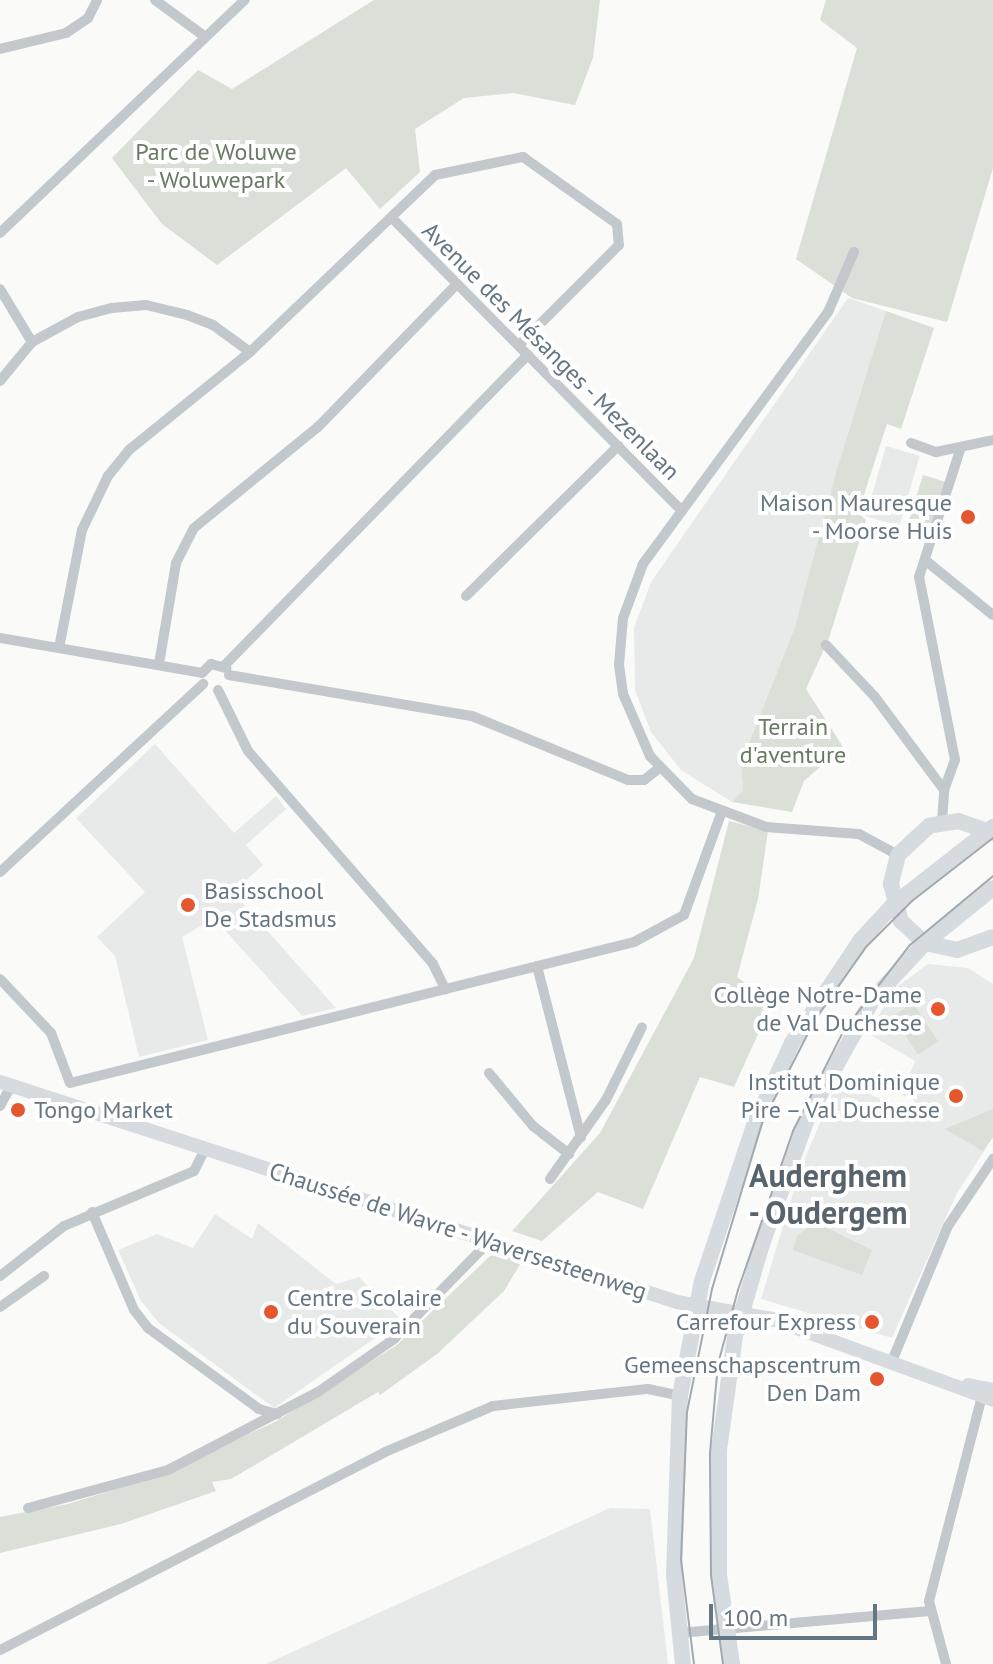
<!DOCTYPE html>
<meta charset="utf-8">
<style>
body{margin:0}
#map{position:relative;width:993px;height:1664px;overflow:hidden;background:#fafaf8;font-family:"PT Sans",sans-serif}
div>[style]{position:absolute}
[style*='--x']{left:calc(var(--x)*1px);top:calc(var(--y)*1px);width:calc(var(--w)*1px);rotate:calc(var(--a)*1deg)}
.built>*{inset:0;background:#e8e9e9;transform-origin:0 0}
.green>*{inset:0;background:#dadfd7;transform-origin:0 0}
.minor>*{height:10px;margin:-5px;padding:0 5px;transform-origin:5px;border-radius:5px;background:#c3c8cc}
.secondary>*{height:14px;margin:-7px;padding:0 7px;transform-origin:7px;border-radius:7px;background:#d6dbdf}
.primary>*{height:16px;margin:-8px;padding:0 8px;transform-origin:8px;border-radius:8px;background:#d6dbdf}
.tram>*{height:2px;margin:-1px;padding:0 1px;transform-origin:1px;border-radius:1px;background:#a2aab0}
.dots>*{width:22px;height:22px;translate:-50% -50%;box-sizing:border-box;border:4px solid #fff;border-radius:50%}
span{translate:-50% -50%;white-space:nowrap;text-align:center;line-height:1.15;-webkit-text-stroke:8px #fff;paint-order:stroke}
.park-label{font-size:24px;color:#687a64}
.street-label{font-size:24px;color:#657683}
.poi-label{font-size:24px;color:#657683}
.right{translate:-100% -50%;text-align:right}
.left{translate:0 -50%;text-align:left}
.district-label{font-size:32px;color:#57646e;font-weight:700}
.scale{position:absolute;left:709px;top:1604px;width:168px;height:36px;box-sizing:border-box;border:4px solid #657683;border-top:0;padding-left:10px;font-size:24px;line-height:28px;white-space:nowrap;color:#657683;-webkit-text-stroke:6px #fff;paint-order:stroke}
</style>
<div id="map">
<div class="built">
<i style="clip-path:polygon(848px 298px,886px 311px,795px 627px,741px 763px,743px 790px,732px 802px,681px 770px,651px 732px,635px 690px,634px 628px,651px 582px)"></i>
<i style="left:886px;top:446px;width:35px;height:73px;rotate:16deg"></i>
<i style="clip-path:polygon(155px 744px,234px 833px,276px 796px,286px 809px,246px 845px,263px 865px,233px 892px,336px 1008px,302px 1016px,214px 918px,182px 937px,208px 1040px,139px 1057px,115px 956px,97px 937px,145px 892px,76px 818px)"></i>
<i style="clip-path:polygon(928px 964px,968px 968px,993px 984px,993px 1137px,956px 1195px,892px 1338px,761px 1299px,800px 1170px,838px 1080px,927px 1120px,913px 1099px,902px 1095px,915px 1061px,867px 1033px,898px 986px)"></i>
<i style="clip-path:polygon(215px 1214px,252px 1239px,258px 1223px,336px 1284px,359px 1277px,401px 1320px,274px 1408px,159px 1323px,141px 1301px,118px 1250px,157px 1234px,193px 1248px)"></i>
<i style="clip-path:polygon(610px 1508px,650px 1509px,668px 1664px,266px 1664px)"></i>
</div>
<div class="green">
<i style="clip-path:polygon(374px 0,600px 0,593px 58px,575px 105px,513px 93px,464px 98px,415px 129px,420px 172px,380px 209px,346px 168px,217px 265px,162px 224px,112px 158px,198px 70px,232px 89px)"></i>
<i style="clip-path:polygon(826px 0,993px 0,993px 168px,947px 322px,852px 298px,796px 259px,857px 48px,820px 20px)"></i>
<i style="clip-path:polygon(886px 311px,934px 328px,901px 429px,887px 424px,858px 513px,866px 520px,829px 638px,806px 689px,843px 747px,804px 781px,792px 812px,732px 802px,743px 790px,741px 763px,795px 627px,836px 473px)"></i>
<i style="left:923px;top:475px;width:24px;height:55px;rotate:17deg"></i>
<i style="clip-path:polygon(729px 821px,768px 831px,758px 899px,737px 977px,772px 1003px,734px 1087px,700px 1077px,643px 1209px,598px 1192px,542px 1241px,512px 1231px,600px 1133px,694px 958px)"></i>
<i style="left:913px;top:1003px;width:46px;height:24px;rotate:57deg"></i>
<i style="clip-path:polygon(993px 1109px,993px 1137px,983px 1151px,945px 1129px)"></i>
<i style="clip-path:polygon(815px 1222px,872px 1250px,862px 1275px,793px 1250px,797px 1236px)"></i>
<i style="clip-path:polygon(498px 1254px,522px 1261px,504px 1291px,437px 1354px,380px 1395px,378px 1392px,231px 1479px,212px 1482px,216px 1491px,121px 1524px,0 1553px,0 1517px,68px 1504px,149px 1479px,275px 1422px,397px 1345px,490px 1256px)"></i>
</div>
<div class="minor">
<i style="--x:155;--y:0;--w:61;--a:36.3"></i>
<i style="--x:0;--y:49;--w:68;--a:-13.6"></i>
<i style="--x:66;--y:33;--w:27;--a:-34"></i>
<i style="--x:88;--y:18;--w:20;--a:-63"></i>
<i style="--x:392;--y:218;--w:412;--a:45.3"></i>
<i style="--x:0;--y:233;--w:338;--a:-43.6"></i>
<i style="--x:854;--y:252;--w:65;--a:113.4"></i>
<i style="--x:828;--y:312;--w:313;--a:126.3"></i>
<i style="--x:643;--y:564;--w:58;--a:110.3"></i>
<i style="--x:623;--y:618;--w:47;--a:94.9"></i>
<i style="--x:619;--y:665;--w:29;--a:82"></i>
<i style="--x:623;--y:694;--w:68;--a:66.5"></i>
<i style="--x:650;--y:756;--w:60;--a:45.7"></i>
<i style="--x:692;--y:799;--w:79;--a:20.7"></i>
<i style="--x:766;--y:827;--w:93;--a:4.3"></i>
<i style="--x:859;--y:834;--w:44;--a:28.3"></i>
<i style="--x:0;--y:289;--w:62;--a:58.9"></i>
<i style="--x:0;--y:381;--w:50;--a:-50.6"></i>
<i style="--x:32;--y:342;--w:52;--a:-28.5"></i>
<i style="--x:78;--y:317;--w:35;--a:-15"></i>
<i style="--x:112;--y:308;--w:34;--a:-5"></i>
<i style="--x:146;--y:305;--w:42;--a:13.7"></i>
<i style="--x:187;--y:315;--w:28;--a:21"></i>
<i style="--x:213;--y:325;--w:46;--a:36.1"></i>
<i style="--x:911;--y:443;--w:27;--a:20"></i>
<i style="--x:936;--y:452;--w:58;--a:-11.9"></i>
<i style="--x:925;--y:560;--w:87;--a:39"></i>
<i style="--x:466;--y:596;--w:214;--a:-44.6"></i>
<i style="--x:0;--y:638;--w:205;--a:9.8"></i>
<i style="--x:826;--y:645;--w:71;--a:46.7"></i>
<i style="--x:875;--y:697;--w:116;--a:53.4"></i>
<i style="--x:59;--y:648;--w:120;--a:-79"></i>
<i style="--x:82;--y:530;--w:60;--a:-64.3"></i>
<i style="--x:108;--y:476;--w:33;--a:-51"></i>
<i style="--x:129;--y:450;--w:156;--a:-39"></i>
<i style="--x:250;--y:352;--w:256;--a:-43.7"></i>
<i style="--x:435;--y:175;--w:90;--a:-11.6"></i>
<i style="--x:523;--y:157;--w:115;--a:35.5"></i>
<i style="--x:617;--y:224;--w:21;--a:85"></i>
<i style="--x:619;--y:245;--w:141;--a:135"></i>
<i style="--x:159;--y:664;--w:102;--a:-80.4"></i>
<i style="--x:176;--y:563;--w:39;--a:-63"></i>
<i style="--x:194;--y:528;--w:160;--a:-39.2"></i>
<i style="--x:318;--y:427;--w:199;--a:-45.8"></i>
<i style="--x:224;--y:666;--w:435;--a:-45.7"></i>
<i style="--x:202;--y:673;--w:13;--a:-45"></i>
<i style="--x:211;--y:664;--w:16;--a:15"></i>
<i style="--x:229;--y:675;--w:246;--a:9.6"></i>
<i style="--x:472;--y:716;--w:169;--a:22.3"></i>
<i style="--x:628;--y:780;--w:16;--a:0"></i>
<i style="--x:644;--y:780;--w:18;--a:-38"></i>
<i style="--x:218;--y:690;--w:68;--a:63.8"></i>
<i style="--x:248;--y:751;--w:282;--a:49"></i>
<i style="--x:433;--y:964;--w:28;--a:64"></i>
<i style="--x:942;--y:822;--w:32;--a:-86"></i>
<i style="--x:944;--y:790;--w:32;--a:-70"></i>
<i style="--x:955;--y:760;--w:187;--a:-101.1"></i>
<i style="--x:919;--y:577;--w:133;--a:-72.1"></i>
<i style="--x:0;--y:872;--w:277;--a:-42.8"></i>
<i style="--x:537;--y:966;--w:177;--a:75.6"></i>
<i style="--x:0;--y:979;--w:74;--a:46.6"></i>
<i style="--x:51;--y:1033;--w:53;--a:69.2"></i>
<i style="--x:489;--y:1073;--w:69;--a:50.3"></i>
<i style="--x:533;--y:1126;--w:46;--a:37.9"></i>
<i style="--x:70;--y:1083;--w:581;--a:-14.04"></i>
<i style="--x:634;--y:942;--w:57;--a:-28.4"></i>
<i style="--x:684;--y:915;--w:111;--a:-69.9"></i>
<i style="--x:0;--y:1106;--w:23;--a:-61"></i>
<i style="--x:550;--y:1179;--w:97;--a:-54.7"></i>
<i style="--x:606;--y:1100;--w:81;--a:-63.7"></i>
<i style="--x:92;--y:1212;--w:107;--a:66.8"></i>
<i style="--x:134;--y:1310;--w:23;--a:52"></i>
<i style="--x:148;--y:1328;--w:137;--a:36.1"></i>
<i style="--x:259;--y:1409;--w:19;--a:16"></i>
<i style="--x:0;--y:1276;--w:81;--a:-38"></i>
<i style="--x:64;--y:1226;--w:141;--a:-22.9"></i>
<i style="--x:194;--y:1171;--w:25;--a:-63"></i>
<i style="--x:0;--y:1307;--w:54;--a:-35.2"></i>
<i style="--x:892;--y:1361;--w:146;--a:-67.5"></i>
<i style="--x:948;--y:1226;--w:81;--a:-56.1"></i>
<i style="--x:28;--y:1508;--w:145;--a:-15.2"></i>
<i style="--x:168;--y:1470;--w:169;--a:-27.5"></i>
<i style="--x:318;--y:1392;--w:93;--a:-34.9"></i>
<i style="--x:394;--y:1339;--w:124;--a:-45.7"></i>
<i style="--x:481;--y:1250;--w:12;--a:-70"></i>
<i style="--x:679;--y:1633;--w:252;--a:-5"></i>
<i style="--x:0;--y:1650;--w:433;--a:-27.2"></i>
<i style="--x:385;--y:1452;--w:117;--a:-23.1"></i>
<i style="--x:493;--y:1406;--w:156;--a:-6.3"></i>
<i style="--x:648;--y:1389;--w:33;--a:12"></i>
<i style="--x:946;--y:1664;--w:65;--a:-105.1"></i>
<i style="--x:929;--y:1601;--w:219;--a:-75.5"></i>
</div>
<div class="secondary">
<i style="--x:0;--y:1082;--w:712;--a:18"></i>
<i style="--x:677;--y:1302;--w:97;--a:10.1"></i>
<i style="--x:772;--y:1319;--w:235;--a:20.1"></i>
<i style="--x:968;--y:1385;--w:25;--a:11"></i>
</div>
<div class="primary">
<i style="--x:993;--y:833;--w:36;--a:-161"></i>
<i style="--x:959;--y:821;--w:30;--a:171"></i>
<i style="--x:929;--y:826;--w:42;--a:136.9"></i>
<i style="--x:898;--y:855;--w:30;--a:104"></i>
<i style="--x:891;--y:884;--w:38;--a:75"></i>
<i style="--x:901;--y:921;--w:33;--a:43"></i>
<i style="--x:925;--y:943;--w:33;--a:12"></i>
<i style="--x:957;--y:950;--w:38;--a:-20"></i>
<i style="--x:683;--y:1664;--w:89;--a:-95.8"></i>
<i style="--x:674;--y:1575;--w:179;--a:-88.1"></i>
<i style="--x:680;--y:1396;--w:117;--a:-79.2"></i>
<i style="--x:702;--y:1281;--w:167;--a:-71.5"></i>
<i style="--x:755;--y:1123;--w:88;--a:-65.2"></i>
<i style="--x:792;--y:1043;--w:123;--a:-56.3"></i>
<i style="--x:860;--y:941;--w:49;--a:-47.5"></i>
<i style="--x:893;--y:905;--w:127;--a:-38"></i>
<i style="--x:732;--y:1664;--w:90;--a:-98.3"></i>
<i style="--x:719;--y:1575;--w:125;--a:-90"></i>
<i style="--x:719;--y:1450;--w:115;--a:-82"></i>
<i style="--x:735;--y:1336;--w:96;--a:-73.6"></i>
<i style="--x:762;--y:1244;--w:136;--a:-70.2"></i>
<i style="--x:808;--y:1116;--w:134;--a:-60.9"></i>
<i style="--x:873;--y:999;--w:76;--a:-47.1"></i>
<i style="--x:925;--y:943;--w:87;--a:-39"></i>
</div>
<div class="tram">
<i style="--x:694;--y:1664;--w:105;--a:-97.1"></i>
<i style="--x:681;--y:1560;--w:148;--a:-87.7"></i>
<i style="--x:687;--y:1412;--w:126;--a:-78.5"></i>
<i style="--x:712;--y:1289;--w:173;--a:-73.2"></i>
<i style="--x:762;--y:1123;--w:118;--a:-62.8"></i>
<i style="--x:816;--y:1018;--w:87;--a:-54.8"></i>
<i style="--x:866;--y:947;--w:65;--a:-45"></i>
<i style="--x:912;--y:901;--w:103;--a:-37.9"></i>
<i style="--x:723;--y:1664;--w:90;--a:-97.7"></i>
<i style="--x:711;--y:1575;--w:122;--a:-90.5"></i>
<i style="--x:710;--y:1453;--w:89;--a:-84.9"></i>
<i style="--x:718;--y:1364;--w:77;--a:-74.9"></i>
<i style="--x:738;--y:1290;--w:168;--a:-70.9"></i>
<i style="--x:793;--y:1131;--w:113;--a:-63.2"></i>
<i style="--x:844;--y:1030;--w:108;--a:-52.2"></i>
<i style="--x:910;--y:945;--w:108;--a:-39.7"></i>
</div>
<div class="dots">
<i style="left:968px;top:517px;background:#e4572e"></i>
<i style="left:188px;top:905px;background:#e4572e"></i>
<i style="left:938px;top:1009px;background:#e4572e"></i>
<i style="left:956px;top:1096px;background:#e4572e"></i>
<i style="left:18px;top:1110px;background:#e4572e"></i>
<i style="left:271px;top:1312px;background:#e4572e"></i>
<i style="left:872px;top:1322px;background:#e4572e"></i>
<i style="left:877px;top:1379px;background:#e4572e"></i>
</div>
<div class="park-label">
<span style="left:216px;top:166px">Parc de Woluwe<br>- Woluwepark</span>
<span style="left:793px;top:741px">Terrain<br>d'aventure</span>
</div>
<div class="street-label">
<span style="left:551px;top:351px;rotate:45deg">Avenue des Mésanges - Mezenlaan</span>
<span style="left:458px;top:1231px;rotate:18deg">Chaussée de Wavre - Waversesteenweg</span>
</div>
<div class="poi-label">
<span class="right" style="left:952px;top:517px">Maison Mauresque<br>- Moorse Huis</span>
<span class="left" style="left:204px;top:905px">Basisschool<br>De Stadsmus</span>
<span class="right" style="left:922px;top:1009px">Collège Notre-Dame<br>de Val Duchesse</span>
<span class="right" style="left:940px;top:1096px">Institut Dominique<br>Pire – Val Duchesse</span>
<span class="left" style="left:34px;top:1110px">Tongo Market</span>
<span class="left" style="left:287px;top:1312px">Centre Scolaire<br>du Souverain</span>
<span class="right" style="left:856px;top:1322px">Carrefour Express</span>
<span class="right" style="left:861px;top:1379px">Gemeenschapscentrum<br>Den Dam</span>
</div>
<div class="district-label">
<span style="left:828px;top:1194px">Auderghem<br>- Oudergem</span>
</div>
<div class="scale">100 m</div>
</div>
